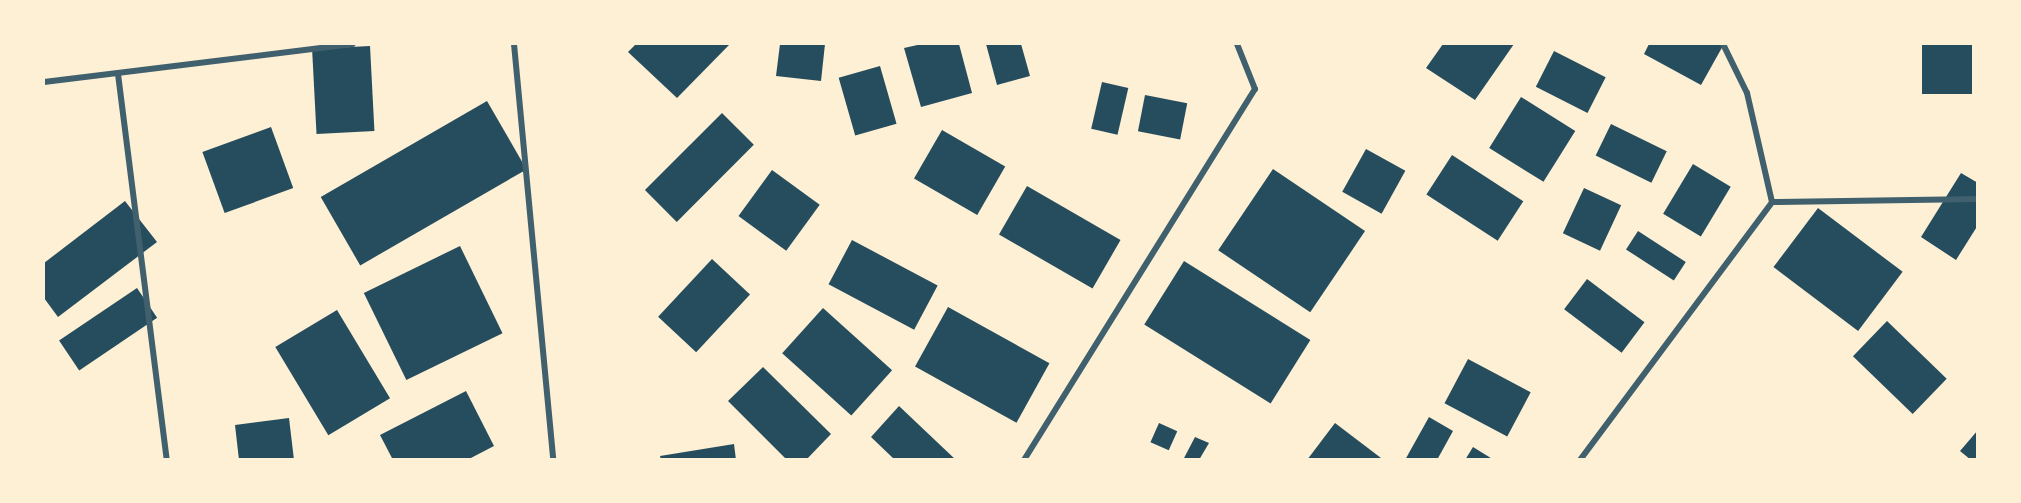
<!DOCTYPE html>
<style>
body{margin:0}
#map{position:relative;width:2021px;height:503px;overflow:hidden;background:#fdf0d5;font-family:"Nunito Sans",sans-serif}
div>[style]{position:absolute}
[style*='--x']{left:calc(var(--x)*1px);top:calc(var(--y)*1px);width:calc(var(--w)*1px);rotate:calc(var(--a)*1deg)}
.building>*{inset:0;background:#264d5e;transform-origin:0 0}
.minor>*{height:6px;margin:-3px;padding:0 3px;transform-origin:3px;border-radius:3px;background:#3f606c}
span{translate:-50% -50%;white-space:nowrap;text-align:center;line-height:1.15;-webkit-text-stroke:6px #fdf0d5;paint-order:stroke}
.frame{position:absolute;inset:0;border:45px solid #fdf0d5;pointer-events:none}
</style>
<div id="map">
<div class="building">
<i style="clip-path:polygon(636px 44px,730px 44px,677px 98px,628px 52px)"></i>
<i style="clip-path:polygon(780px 44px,825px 44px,821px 81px,776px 76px)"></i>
<i style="clip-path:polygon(922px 44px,959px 44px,972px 93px,921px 107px,904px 48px)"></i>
<i style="clip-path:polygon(986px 44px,1021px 44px,1030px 76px,997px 85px)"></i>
<i style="clip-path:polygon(1443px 44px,1514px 44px,1475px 100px,1426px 68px)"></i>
<i style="clip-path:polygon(1649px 44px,1724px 44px,1701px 85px,1644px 54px)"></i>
<i style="left:1922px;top:44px;width:50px;height:50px"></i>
<i style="left:370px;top:46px;width:85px;height:58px;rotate:87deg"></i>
<i style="left:1554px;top:51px;width:58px;height:40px;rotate:27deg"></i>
<i style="left:880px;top:66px;width:60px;height:43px;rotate:74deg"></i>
<i style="left:1102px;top:82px;width:27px;height:48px;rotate:13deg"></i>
<i style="left:1145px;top:95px;width:43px;height:37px;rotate:11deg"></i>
<i style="left:1521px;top:97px;width:64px;height:60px;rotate:32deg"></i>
<i style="left:487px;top:101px;width:79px;height:192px;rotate:60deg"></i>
<i style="left:722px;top:113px;width:45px;height:109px;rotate:45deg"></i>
<i style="left:1611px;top:124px;width:62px;height:35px;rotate:26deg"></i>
<i style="left:271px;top:127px;width:65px;height:73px;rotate:70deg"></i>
<i style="left:942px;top:130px;width:73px;height:56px;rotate:30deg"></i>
<i style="left:1366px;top:149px;width:45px;height:49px;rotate:29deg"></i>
<i style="left:1452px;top:155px;width:85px;height:47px;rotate:33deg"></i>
<i style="left:1693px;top:164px;width:44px;height:58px;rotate:31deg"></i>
<i style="left:1273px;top:169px;width:111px;height:98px;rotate:34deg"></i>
<i style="left:772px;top:170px;width:59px;height:57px;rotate:36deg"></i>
<i style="clip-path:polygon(1961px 173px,1978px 183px,1978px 225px,1956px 260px,1921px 237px)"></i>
<i style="left:1027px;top:186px;width:108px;height:56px;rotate:30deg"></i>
<i style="left:1584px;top:188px;width:41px;height:50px;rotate:25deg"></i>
<i style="clip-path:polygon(125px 201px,157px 242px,58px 317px,44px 298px,44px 263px)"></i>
<i style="left:1818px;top:208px;width:106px;height:74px;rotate:37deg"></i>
<i style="left:1638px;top:231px;width:57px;height:22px;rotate:33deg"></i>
<i style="left:852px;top:240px;width:97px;height:50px;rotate:28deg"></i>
<i style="left:460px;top:246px;width:97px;height:107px;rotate:64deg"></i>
<i style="left:712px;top:259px;width:52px;height:79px;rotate:43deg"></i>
<i style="left:1184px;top:261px;width:149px;height:75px;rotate:32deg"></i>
<i style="left:1587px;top:279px;width:72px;height:38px;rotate:37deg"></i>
<i style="left:137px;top:288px;width:36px;height:94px;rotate:56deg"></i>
<i style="left:948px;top:307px;width:116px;height:68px;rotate:29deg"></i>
<i style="left:823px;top:308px;width:93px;height:61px;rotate:42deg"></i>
<i style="left:337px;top:310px;width:103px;height:72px;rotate:59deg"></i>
<i style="left:1887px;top:321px;width:83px;height:49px;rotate:44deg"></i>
<i style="left:1468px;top:359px;width:71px;height:50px;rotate:28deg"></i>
<i style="clip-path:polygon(763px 367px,831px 434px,806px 460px,787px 460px,728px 401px)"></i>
<i style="clip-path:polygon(466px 391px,494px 446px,467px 460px,393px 460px,380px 435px)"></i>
<i style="clip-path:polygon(899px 406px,956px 460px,895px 460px,871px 437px)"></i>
<i style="clip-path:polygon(1429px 417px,1453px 431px,1437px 460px,1405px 460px)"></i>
<i style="clip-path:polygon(289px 418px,294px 460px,239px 460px,235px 425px)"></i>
<i style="left:1159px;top:423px;width:20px;height:21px;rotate:24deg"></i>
<i style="clip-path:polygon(1335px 423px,1381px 458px,1380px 460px,1307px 460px)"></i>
<i style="clip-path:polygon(1978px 430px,1978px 460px,1971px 460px,1960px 451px)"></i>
<i style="clip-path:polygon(1195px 437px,1209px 443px,1199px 460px,1183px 460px)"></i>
<i style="clip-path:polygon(734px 444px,736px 460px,661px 460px,660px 456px)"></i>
<i style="clip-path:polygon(1473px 447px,1494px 460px,1465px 460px)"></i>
</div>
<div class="minor">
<i style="--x:514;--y:44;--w:418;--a:84.6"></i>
<i style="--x:118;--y:74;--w:389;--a:82.8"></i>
<i style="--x:44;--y:82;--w:311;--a:-7"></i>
<i style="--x:1772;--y:202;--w:206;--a:-0.8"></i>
<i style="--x:1024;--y:460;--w:437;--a:-58.1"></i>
<i style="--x:1255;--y:89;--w:48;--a:-111.8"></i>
<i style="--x:1580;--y:460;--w:322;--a:-53.3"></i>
<i style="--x:1772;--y:202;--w:112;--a:-102.9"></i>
<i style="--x:1747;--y:93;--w:55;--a:-116.1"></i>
</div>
<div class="frame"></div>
</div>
